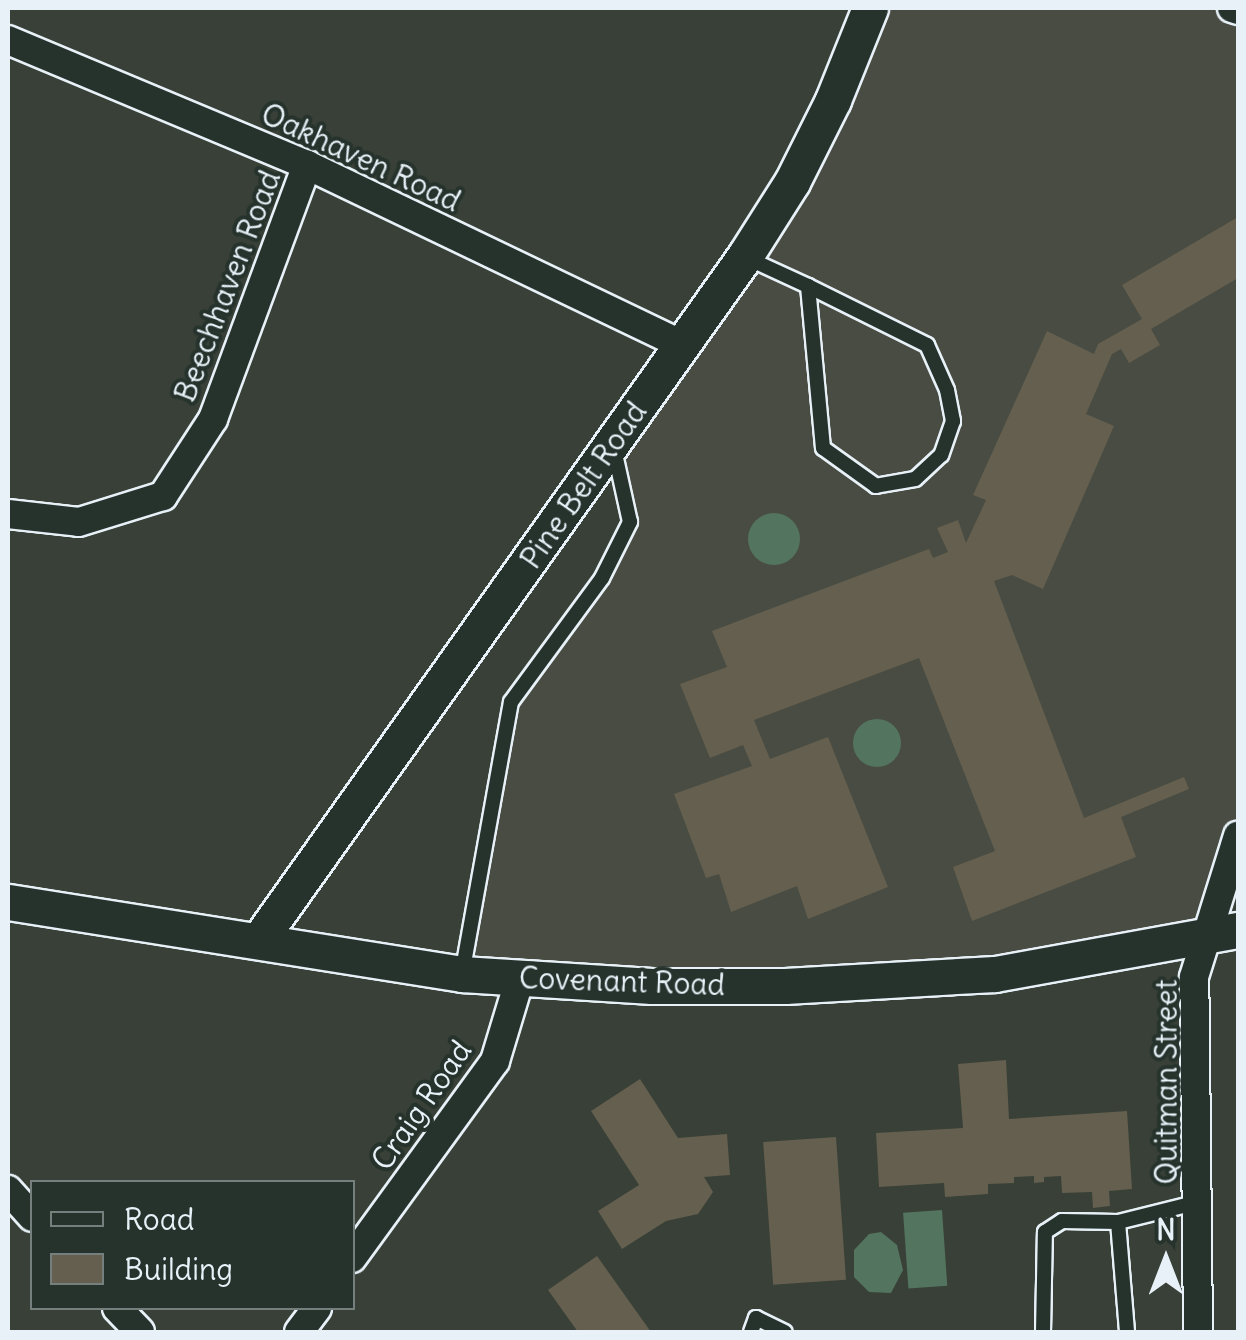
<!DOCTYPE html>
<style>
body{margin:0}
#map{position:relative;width:1246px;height:1340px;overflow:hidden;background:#394037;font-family:Delius,sans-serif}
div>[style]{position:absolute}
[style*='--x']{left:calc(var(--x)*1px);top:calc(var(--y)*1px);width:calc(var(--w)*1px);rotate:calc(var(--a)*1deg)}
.built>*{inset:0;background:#494c42}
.green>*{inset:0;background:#53745e;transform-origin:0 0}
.round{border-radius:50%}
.building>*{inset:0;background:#645f4e;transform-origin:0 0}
.roads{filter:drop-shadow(2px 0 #e8f1f8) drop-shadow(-2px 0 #e8f1f8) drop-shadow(0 2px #e8f1f8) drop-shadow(0 -2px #e8f1f8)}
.service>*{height:14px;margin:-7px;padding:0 7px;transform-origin:7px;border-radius:7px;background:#26332d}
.minor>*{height:28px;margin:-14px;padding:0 14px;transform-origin:14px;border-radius:14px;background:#26332d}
.tertiary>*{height:35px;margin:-17.5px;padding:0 17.5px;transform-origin:17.5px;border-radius:17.5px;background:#26332d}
span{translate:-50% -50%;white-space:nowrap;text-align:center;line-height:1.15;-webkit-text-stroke:8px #26332d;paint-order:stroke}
.street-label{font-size:30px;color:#e8f1f8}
.frame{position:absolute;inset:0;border:10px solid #e8f1f8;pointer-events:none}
.legend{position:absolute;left:30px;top:1180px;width:325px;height:130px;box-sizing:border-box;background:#26332d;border:2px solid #747f7e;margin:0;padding:12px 18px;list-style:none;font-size:30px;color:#e8f1f8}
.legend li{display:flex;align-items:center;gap:20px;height:50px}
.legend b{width:50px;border:2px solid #747f7e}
.north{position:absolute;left:1116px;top:1210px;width:100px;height:100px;-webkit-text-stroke:8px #26332d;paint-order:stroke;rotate:0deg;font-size:28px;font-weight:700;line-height:40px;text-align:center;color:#e8f1f8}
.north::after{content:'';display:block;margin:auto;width:35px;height:45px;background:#e8f1f8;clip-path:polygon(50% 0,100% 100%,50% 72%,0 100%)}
</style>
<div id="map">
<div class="built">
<i style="clip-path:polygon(870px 8px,1238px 10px,1238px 836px,1207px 939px,995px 974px,463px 974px,511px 702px,602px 578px,630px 522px,613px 443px,745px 256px)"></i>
</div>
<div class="green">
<i class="round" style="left:748px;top:513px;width:52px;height:52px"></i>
<i class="round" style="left:853px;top:719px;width:48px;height:48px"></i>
<i style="left:942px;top:1210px;width:76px;height:39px;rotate:86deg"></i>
<i style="clip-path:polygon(881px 1232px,897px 1245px,903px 1270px,891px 1293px,869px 1292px,854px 1277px,854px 1250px,869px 1234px)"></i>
</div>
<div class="building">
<i style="clip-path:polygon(1238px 217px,1238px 278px,1151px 329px,1160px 345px,1129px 363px,1121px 349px,1112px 354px,1086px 414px,1114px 426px,1043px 589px,1012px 575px,994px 581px,1084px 818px,1184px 777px,1189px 789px,1121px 817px,1136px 857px,972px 921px,953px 867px,995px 851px,919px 658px,754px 720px,770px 759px,828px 737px,888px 887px,808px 919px,797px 886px,731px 912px,719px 874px,706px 878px,674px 794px,752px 766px,743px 745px,710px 758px,680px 684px,727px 667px,712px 631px,929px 549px,933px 558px,948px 552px,937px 528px,958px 520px,966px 543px,986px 500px,973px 495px,1047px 331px,1094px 354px,1098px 344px,1142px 319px,1122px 285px)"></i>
<i style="clip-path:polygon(1006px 1060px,1009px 1119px,1127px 1111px,1132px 1189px,1109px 1191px,1110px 1206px,1093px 1208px,1092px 1192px,1062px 1193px,1061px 1176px,1044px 1177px,1044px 1182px,1034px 1183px,1034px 1176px,1014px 1177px,1014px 1183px,988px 1184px,988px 1194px,945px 1197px,944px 1183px,879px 1187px,876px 1133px,963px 1128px,958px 1064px)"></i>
<i style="clip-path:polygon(640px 1079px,678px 1138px,727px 1134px,730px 1175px,704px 1177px,713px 1192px,698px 1214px,666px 1221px,622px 1249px,598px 1211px,639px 1185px,591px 1111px)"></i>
<i style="left:836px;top:1137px;width:143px;height:73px;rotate:86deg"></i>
<i style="clip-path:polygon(597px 1256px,651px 1332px,578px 1332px,548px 1290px)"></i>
</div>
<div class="roads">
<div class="service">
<i style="--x:745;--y:257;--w:69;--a:24.7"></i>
<i style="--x:808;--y:286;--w:133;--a:26.4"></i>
<i style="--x:927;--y:345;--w:49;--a:66"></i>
<i style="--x:947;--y:390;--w:32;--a:79"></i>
<i style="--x:953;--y:421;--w:36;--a:109"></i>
<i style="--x:941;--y:455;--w:35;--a:137"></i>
<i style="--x:915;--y:479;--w:40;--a:170"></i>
<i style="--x:876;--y:486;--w:65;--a:-144.4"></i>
<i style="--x:823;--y:448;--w:163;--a:-95.3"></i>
<i style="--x:462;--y:974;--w:276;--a:-79.8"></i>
<i style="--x:511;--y:702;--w:154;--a:-53.7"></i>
<i style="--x:602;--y:578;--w:63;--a:-63.4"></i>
<i style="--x:630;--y:522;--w:75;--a:-102.4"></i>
<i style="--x:1118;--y:1222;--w:83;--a:-13.9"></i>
<i style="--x:751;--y:1332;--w:15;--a:-70"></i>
<i style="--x:756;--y:1318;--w:32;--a:26"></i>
<i style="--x:1043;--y:1332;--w:100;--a:-88.9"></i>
<i style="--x:1045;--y:1232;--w:20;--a:-33"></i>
<i style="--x:1062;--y:1221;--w:56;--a:1"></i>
<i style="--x:1118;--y:1222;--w:110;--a:85.3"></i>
</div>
<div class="minor">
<i style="--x:1232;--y:8;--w:6;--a:18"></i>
<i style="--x:8;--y:40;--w:324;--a:22.7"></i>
<i style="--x:307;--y:165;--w:416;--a:25.6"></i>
<i style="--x:8;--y:514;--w:71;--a:6.4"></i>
<i style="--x:79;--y:522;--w:88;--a:-17.2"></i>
<i style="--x:163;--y:496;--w:92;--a:-57"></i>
<i style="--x:213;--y:419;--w:271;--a:-69.7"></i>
<i style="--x:8;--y:1190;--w:36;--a:48"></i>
<i style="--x:352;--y:1258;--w:243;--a:-54"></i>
<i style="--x:495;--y:1061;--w:87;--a:-73.2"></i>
<i style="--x:117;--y:1308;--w:33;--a:46"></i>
<i style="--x:299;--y:1332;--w:30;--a:-53"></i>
<i style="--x:1198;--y:1332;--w:355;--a:-90.6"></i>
<i style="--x:1194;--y:977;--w:148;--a:-72.7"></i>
</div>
<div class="tertiary">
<i style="--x:8;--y:902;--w:460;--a:9"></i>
<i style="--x:462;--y:974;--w:190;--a:3.6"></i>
<i style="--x:652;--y:986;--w:133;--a:0"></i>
<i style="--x:785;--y:986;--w:210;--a:-3.3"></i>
<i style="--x:995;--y:974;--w:247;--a:-10.3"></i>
<i style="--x:259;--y:940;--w:839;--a:-54.61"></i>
<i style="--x:745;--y:256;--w:88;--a:-57.6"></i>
<i style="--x:792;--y:182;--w:92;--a:-63.4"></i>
<i style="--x:833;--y:100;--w:99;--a:-68.1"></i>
</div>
</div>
<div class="street-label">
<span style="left:361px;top:157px;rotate:25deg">Oakhaven Road</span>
<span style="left:227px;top:286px;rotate:-69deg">Beechhaven Road</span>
<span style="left:583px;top:485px;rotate:-55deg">Pine Belt Road</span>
<span style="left:622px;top:981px;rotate:2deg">Covenant Road</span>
<span style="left:1166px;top:1082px;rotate:-90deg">Quitman Street</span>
<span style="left:421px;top:1105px;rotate:-55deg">Craig Road</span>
</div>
<div class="frame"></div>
<ul class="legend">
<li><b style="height:12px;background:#26332d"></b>Road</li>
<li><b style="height:28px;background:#645f4e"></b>Building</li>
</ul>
<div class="north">N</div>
</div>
